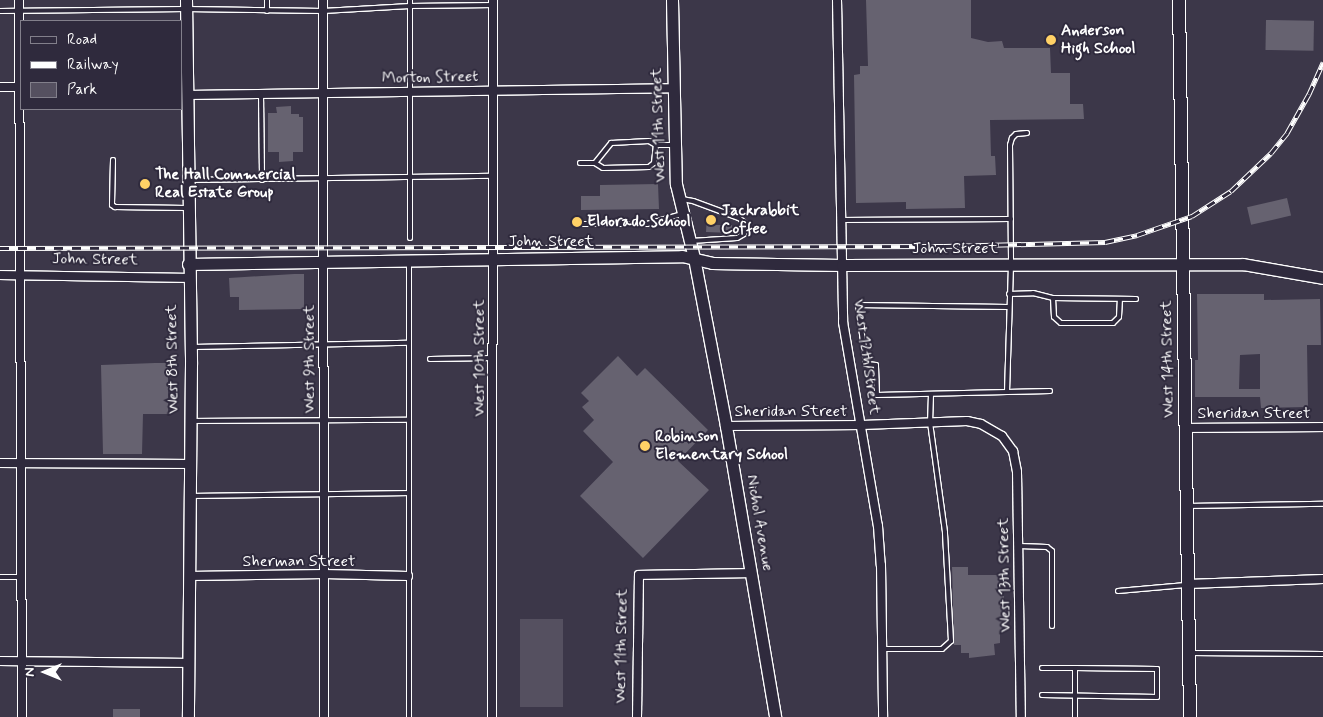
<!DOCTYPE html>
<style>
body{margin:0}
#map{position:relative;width:1323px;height:717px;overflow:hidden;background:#3c3749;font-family:Mynerve,sans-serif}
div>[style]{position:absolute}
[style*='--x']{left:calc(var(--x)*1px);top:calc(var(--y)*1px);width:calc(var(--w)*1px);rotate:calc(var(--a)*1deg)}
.green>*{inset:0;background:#555060;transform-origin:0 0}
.building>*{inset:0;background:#666270;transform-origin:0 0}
.roads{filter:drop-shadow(1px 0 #fff) drop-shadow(-1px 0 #fff) drop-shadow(0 1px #fff) drop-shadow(0 -1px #fff)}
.lane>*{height:4px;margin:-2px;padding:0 2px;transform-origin:2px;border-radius:2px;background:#2f2a3d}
.street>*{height:8px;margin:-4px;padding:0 4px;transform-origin:4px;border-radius:4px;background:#2f2a3d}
.secondary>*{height:11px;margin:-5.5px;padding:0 5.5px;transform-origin:5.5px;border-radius:5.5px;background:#2f2a3d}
.primary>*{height:12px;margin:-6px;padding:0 6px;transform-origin:6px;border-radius:6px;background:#2f2a3d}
.rail>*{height:5px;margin-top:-2.5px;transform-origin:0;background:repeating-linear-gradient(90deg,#2f2a3d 0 9px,#fff 0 18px);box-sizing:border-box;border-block:1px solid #fff}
.dots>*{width:14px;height:14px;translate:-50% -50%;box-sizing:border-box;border:2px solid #2f2a3d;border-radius:50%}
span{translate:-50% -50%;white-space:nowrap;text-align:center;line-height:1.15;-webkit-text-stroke:4px #2f2a3d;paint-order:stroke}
.poi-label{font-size:16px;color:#fff;font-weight:700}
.left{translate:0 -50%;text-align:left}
.street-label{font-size:16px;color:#fff}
.legend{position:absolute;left:20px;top:20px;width:162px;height:90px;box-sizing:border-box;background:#2f2a3d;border:1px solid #827f8b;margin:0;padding:6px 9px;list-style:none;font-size:15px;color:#fff}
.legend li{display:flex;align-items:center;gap:10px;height:25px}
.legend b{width:25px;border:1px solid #827f8b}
.north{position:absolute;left:20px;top:647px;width:50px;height:50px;-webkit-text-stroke:4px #2f2a3d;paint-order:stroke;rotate:270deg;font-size:14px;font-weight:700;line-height:20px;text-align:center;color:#fff}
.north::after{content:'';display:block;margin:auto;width:18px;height:22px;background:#fff;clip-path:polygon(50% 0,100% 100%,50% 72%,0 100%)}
</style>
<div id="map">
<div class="green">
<i style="left:520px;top:619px;width:43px;height:88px"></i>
</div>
<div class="building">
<i style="clip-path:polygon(866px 0,971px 0,971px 38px,988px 42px,1002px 41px,1004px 48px,1050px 48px,1051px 73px,1070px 73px,1070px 104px,1083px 104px,1084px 119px,990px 120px,991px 156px,995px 156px,996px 175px,964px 176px,965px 208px,906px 209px,906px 202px,856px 203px,854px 75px,860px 74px,860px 66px,868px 66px)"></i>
<i style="left:1266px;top:20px;width:48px;height:30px;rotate:1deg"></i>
<i style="clip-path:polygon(291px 106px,291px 114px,299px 114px,299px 117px,303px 117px,303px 152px,293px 152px,293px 161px,279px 162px,279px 152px,268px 152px,268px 113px,277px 113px,276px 107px)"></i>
<i style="clip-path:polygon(658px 184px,659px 209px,581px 210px,581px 196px,600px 196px,600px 185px)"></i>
<i style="left:1287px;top:198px;width:18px;height:41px;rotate:77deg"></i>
<i style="clip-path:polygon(707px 215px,716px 215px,716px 225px,732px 225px,732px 233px,706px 232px)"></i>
<i style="clip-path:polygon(294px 274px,304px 274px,304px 309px,239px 310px,239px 297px,230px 297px,229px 278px)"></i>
<i style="clip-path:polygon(evenodd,1197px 294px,1264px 294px,1264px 300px,1320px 299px,1321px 345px,1307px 345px,1308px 407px,1261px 408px,1260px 397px,1195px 397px,1195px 360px,1198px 360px,1197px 294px,1260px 354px,1260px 389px,1239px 389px,1240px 355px,1260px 354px)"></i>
<i style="clip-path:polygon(618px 356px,637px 376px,645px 368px,708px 430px,678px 461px,709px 490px,643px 558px,580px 496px,613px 462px,583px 431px,594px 420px,582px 407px,589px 401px,581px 393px)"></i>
<i style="clip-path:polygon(155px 363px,168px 363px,168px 414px,143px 414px,142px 454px,103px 454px,101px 365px)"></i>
<i style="clip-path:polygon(952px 567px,968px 567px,968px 575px,999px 575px,1000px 596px,1004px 596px,1004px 604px,1006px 604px,1007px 617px,1004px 617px,1005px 630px,1000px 630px,1000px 643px,994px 644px,995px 655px,969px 658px,969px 653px,961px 653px,961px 645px,954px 645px)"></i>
<i style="left:113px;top:709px;width:27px;height:8px"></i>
</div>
<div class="roads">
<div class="lane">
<i style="--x:410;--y:0;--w:238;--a:90"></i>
<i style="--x:0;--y:11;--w:186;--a:-0.6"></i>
<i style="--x:186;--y:9;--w:137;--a:0.8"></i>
<i style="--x:323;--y:11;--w:87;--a:-3.3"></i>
<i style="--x:410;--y:6;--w:83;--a:-0.7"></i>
<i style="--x:267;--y:11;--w:11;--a:-90"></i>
<i style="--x:261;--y:94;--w:86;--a:89.3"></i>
<i style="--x:1027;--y:133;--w:11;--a:175"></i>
<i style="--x:1016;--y:134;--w:6;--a:135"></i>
<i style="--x:1012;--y:138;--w:7;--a:106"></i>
<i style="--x:1010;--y:145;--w:120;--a:89.5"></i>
<i style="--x:1011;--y:265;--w:127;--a:91.8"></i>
<i style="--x:1007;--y:392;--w:43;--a:-1.3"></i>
<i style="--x:113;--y:160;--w:45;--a:91.3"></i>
<i style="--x:112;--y:205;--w:4;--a:34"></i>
<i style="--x:115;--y:207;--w:71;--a:0.8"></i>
<i style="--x:580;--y:163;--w:15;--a:0"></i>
<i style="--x:595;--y:163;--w:26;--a:-51"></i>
<i style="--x:611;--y:143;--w:38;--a:-3"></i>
<i style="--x:649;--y:141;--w:8;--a:30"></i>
<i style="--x:656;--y:145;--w:16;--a:0"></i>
<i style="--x:595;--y:163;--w:9;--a:32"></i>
<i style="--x:603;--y:168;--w:46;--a:-1.2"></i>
<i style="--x:649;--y:167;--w:6;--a:-39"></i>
<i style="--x:654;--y:163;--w:18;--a:-84"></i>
<i style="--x:190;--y:180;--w:303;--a:-0.8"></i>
<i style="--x:682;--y:199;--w:11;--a:10"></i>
<i style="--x:693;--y:201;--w:49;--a:20.3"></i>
<i style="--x:739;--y:218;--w:9;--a:41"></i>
<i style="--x:746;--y:224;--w:10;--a:101"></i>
<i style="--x:744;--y:234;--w:8;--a:150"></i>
<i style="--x:737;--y:238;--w:46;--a:176.3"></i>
<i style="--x:841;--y:220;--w:170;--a:-0.3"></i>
<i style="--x:580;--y:224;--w:67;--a:0"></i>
<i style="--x:647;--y:224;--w:35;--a:-16"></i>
<i style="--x:409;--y:262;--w:455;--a:90"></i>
<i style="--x:1009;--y:294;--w:24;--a:-2"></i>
<i style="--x:1033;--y:293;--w:21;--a:14"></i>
<i style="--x:1053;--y:298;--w:83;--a:0.7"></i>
<i style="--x:1053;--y:298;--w:19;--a:87"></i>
<i style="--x:1054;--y:317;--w:9;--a:41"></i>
<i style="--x:1061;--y:323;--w:52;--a:0"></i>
<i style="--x:1113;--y:323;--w:8;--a:-45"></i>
<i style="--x:1119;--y:317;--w:18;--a:-87"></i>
<i style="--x:193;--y:347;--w:216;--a:-1.1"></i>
<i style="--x:430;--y:359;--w:62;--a:-0.9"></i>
<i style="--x:1007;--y:392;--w:130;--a:178.7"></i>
<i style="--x:877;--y:395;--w:30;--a:-92"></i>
<i style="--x:876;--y:365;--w:10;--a:-174"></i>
<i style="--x:866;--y:364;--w:60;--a:-97.7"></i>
<i style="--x:858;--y:305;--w:150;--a:0.8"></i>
<i style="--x:191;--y:421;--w:218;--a:-0.3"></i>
<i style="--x:192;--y:496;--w:217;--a:-0.8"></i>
<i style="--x:1189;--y:506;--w:134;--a:-0.9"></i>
<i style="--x:1019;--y:546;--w:28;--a:2"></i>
<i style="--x:1047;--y:547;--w:6;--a:39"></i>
<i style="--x:1052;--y:551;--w:75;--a:90"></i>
<i style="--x:0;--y:577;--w:22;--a:0"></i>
<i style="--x:1118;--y:591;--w:68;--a:-5"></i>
<i style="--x:882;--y:649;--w:60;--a:0"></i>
<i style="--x:942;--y:649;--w:12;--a:-42"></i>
<i style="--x:951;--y:641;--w:109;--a:-93.2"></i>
<i style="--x:945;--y:532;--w:110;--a:-97.8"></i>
<i style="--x:930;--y:423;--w:29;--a:-88"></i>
<i style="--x:1191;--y:653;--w:132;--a:0.4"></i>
<i style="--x:1042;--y:668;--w:33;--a:0"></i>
<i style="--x:1075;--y:668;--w:49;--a:90"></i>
<i style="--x:1042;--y:695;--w:115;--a:1"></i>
<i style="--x:1157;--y:697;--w:28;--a:-90"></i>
<i style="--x:1157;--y:669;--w:82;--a:-179.3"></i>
</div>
<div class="street">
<i style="--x:19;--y:0;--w:717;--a:89.76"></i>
<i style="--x:323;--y:0;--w:717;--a:89.92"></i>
<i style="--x:837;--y:0;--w:322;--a:88.9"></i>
<i style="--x:843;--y:322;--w:207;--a:80.3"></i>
<i style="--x:878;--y:526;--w:39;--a:86"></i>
<i style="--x:881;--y:565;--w:152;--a:89.2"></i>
<i style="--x:0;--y:87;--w:21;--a:0"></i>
<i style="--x:187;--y:95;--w:486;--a:-0.8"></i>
<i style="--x:0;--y:275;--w:189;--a:0.9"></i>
<i style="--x:726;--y:426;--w:136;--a:-0.4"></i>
<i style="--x:862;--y:425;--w:105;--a:-2.2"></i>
<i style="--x:967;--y:421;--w:14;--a:12"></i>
<i style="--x:981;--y:424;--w:24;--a:30"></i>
<i style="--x:1002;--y:436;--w:19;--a:54"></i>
<i style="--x:1013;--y:451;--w:21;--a:79"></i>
<i style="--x:1017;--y:472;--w:245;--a:89.1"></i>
<i style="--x:1186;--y:428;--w:137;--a:-0.4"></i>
<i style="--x:0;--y:463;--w:190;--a:0.3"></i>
<i style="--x:189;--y:576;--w:135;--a:-0.8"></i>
<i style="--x:324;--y:574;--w:84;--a:1.4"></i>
<i style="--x:1188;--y:584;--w:135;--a:-2.1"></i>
<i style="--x:0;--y:661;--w:189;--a:0.6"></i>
<i style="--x:492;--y:717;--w:717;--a:-89.92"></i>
<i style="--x:637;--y:717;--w:142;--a:-89.2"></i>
<i style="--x:639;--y:575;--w:112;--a:-1"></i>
</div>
<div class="secondary">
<i style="--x:186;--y:0;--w:364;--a:89.2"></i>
<i style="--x:191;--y:364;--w:353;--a:90.5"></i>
<i style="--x:672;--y:0;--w:184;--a:88.8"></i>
<i style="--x:676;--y:184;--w:76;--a:76.3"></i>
<i style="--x:694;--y:258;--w:171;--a:79.2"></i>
<i style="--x:726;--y:426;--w:295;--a:80.4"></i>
<i style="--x:188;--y:264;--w:494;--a:-0.9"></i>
<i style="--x:682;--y:256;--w:31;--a:13"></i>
<i style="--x:712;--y:263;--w:130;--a:0.9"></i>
<i style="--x:842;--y:265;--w:401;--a:-0.1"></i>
<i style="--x:1243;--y:264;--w:81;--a:9.9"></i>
</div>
<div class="primary">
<i style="--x:1179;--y:0;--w:717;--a:89.12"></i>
</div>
</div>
<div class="rail">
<i style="--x:0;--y:248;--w:945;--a:-0.12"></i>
<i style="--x:945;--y:246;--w:160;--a:-1.4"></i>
<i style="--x:1105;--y:242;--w:33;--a:-12"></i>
<i style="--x:1137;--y:235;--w:58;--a:-19.1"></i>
<i style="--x:1192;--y:216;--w:46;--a:-32.7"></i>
<i style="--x:1231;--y:191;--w:55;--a:-43.5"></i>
<i style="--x:1271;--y:153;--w:26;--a:-51"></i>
<i style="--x:1287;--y:133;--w:45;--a:-60.6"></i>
<i style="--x:1309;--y:94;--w:35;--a:-66"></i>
</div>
<div class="dots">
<i style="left:1051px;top:40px;background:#ffd166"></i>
<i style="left:145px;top:184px;background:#ffd166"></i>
<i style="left:711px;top:220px;background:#ffd166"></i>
<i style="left:577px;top:222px;background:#ffd166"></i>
<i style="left:645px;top:446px;background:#ffd166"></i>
</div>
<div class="poi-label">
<span class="left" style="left:1061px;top:40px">Anderson<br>High School</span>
<span class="left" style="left:155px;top:184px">The Hall Commercial<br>Real Estate Group</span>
<span class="left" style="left:721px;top:220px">Jackrabbit<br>Coffee</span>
<span class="left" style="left:587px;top:222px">Eldorado School</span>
<span class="left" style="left:655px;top:446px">Robinson<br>Elementary School</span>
</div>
<div class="street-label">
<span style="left:430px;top:78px;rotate:-1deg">Morton Street</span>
<span style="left:659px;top:125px;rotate:-92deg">West 11th Street</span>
<span style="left:551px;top:242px">John Street</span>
<span style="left:955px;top:249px">John Street</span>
<span style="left:95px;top:260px;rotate:1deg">John Street</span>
<span style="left:866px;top:357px;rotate:82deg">West 12th Street</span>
<span style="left:480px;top:358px;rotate:-90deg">West 10th Street</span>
<span style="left:173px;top:359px;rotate:-91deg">West 8th Street</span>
<span style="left:310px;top:359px;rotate:-90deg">West 9th Street</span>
<span style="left:1168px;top:359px;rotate:-91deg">West 14th Street</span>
<span style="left:791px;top:412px">Sheridan Street</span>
<span style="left:1254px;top:414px">Sheridan Street</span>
<span style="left:759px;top:523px;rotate:80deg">Nichol Avenue</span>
<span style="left:299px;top:562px">Sherman Street</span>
<span style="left:1005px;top:575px;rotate:-91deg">West 13th Street</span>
<span style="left:622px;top:646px;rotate:-89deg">West 11th Street</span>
</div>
<ul class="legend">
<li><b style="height:6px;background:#2f2a3d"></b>Road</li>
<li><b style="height:6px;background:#fff"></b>Railway</li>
<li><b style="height:14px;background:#555060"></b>Park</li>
</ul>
<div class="north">N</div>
</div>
